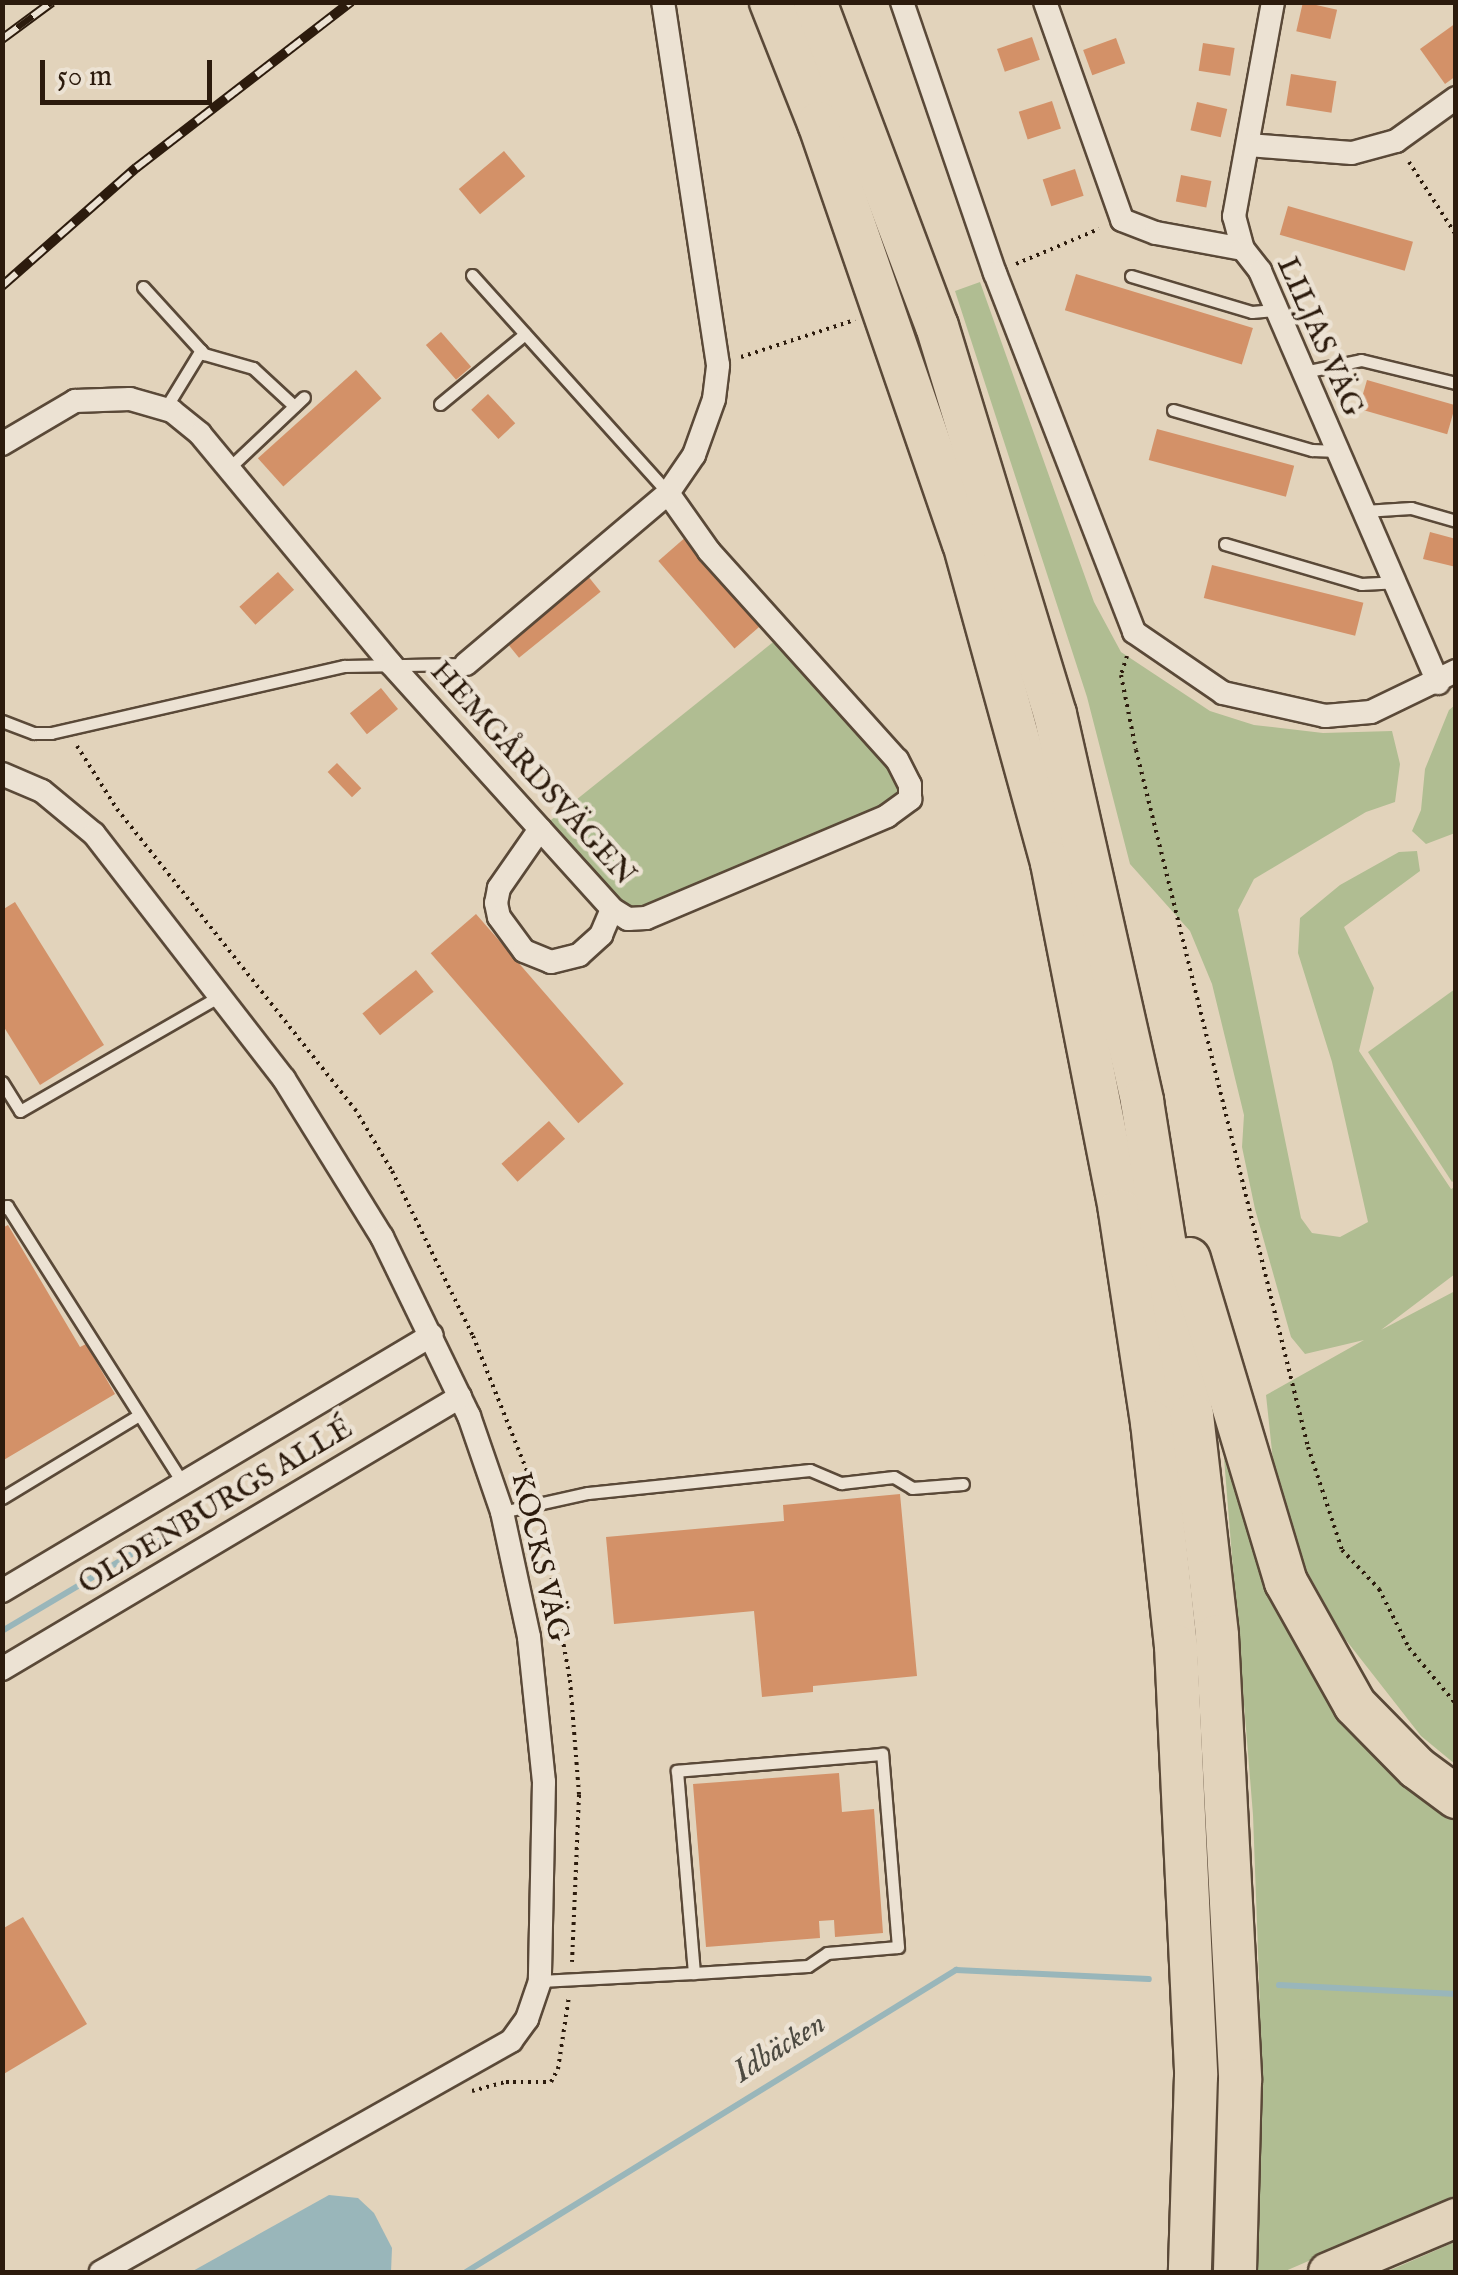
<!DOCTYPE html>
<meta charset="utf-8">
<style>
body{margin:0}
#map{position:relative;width:1458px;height:2275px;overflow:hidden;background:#e2d3bb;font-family:"IM FELL English",serif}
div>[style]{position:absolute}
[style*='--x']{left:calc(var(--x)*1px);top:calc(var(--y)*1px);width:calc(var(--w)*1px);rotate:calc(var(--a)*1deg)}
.green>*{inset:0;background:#b0bd92}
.water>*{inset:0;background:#99b6ba}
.stream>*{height:6px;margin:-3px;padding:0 3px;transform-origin:3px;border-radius:3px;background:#99b6ba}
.building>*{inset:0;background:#d39168;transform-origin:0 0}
.path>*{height:4px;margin-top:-2px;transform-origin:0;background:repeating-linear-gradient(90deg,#2c1b0d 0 2.5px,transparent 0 7.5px)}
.roads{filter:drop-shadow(2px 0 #5a4938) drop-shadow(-2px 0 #5a4938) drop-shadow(0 2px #5a4938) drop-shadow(0 -2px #5a4938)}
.lane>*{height:11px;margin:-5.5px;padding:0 5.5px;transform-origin:5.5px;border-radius:5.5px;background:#ece2d3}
.street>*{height:22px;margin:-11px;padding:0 11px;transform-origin:11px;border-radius:11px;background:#ece2d3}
.primary>*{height:38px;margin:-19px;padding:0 19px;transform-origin:19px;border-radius:19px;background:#e2d3bb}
.highway>*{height:42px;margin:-21px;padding:0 21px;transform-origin:21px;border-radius:21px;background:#e2d3bb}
.rail>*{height:10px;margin-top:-5px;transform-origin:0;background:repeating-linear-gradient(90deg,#ece2d3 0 19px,#2c1b0d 0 38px);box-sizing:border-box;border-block:2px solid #2c1b0d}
span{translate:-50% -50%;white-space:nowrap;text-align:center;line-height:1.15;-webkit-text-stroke:9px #ece2d3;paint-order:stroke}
.street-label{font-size:30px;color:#2c1b0d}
.water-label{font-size:32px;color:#4d4a41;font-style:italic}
.frame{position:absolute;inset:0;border:5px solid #2c1b0d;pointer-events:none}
.scale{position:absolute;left:40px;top:60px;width:172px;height:45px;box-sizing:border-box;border:5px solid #2c1b0d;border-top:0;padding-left:12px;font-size:30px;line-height:35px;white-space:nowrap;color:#2c1b0d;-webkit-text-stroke:8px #ece2d3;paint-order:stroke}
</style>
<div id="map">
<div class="green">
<i style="clip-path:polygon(980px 282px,1094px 602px,1121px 652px,1210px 711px,1254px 725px,1323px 733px,1392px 731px,1400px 764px,1395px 802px,1366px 812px,1254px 879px,1238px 910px,1301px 1218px,1312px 1233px,1340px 1237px,1368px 1222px,1332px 1062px,1298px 953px,1300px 918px,1340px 885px,1399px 852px,1417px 851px,1420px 871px,1344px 927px,1374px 988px,1359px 1051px,1451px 1189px,1455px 1187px,1455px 1274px,1381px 1330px,1455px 1291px,1455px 1764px,1421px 1736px,1342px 1635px,1295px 1549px,1274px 1470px,1266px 1395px,1364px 1340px,1305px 1354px,1291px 1337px,1255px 1209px,1242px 1147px,1244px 1115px,1212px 984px,1190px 931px,1130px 864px,1087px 697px,955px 291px)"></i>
<i style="clip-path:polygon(782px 635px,893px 761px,902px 802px,647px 911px,623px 910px,546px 824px)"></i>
<i style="clip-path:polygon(1455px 705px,1455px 833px,1426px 844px,1412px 831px,1421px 810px,1425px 769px,1449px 710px)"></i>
<i style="clip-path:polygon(1455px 989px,1456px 1179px,1452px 1182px,1368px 1052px)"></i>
<i style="clip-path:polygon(1221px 1421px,1275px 1586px,1455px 1810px,1455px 2198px,1283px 2272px,1254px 2272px,1260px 2006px,1253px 1815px)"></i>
<i style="clip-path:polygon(1455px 2242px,1455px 2272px,1386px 2272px)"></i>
</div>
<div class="water">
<i style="clip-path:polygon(329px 2195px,358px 2198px,374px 2213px,392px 2248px,391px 2272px,191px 2272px)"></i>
</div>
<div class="stream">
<i style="--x:2;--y:1631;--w:206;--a:-30.7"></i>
<i style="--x:1279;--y:1985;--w:177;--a:2.9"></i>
<i style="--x:466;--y:2272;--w:576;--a:-31.65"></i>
<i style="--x:956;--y:1970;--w:193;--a:2.7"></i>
</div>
<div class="building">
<i style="left:1303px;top:2px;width:35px;height:30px;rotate:13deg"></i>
<i style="clip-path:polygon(1456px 23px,1456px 76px,1445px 84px,1420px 49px)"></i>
<i style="left:1032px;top:37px;width:24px;height:37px;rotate:71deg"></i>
<i style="left:1116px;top:38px;width:27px;height:35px;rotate:70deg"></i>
<i style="left:1203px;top:43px;width:32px;height:28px;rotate:9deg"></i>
<i style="left:1291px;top:74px;width:46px;height:32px;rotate:9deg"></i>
<i style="left:1052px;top:101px;width:29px;height:35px;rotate:72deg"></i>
<i style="left:1197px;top:102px;width:31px;height:29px;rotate:13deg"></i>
<i style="left:504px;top:151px;width:33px;height:59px;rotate:50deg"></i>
<i style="left:1075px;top:169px;width:28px;height:34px;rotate:72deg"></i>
<i style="left:1181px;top:175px;width:31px;height:27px;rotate:11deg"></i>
<i style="left:1288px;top:206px;width:130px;height:30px;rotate:16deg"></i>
<i style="left:1076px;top:274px;width:185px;height:38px;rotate:17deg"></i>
<i style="left:441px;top:332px;width:46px;height:20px;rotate:49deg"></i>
<i style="left:356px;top:370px;width:38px;height:132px;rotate:48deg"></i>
<i style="left:1367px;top:380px;width:92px;height:30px;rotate:16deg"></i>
<i style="left:488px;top:394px;width:40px;height:23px;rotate:47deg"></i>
<i style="left:1157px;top:429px;width:142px;height:32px;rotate:15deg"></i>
<i style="clip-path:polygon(1430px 532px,1456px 539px,1456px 567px,1423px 559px)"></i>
<i style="left:687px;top:536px;width:116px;height:38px;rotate:49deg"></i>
<i style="left:1212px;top:565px;width:156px;height:34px;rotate:14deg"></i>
<i style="left:583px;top:570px;width:28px;height:105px;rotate:51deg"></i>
<i style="left:278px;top:572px;width:24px;height:52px;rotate:48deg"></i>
<i style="left:381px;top:688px;width:27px;height:40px;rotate:51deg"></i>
<i style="left:337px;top:763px;width:35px;height:13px;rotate:46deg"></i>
<i style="clip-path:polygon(15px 902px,104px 1045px,40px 1085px,2px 1024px,2px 910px)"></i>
<i style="left:476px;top:914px;width:225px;height:60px;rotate:49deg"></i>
<i style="left:416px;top:970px;width:28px;height:69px;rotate:51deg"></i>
<i style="left:549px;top:1121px;width:24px;height:64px;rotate:48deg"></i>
<i style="clip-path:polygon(8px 1225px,80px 1347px,86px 1344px,115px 1394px,2px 1461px,2px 1228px)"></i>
<i style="clip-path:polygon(900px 1494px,917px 1676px,813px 1686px,813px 1692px,762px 1697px,754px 1611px,614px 1624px,606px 1537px,784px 1521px,783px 1505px)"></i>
<i style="clip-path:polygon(839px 1773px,842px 1812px,874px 1809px,883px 1933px,835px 1937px,834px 1920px,819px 1921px,820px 1938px,706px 1947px,693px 1784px)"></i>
<i style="clip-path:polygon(23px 1917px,87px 2024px,2px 2075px,2px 1929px)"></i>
</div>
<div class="path">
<i style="--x:1409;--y:162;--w:87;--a:57.2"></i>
<i style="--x:1016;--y:264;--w:90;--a:-22.9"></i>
<i style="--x:741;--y:357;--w:120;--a:-18"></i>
<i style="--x:1127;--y:656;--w:20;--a:108"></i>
<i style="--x:1121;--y:675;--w:76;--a:78.7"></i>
<i style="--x:1136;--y:750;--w:718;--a:76.14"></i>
<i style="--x:1308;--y:1447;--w:108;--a:71.7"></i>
<i style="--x:1342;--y:1550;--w:54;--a:46.5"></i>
<i style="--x:1379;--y:1589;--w:66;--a:63"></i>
<i style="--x:1409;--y:1648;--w:73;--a:50"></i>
<i style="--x:77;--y:746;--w:75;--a:57.6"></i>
<i style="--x:117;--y:809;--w:383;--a:51.6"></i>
<i style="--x:355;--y:1109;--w:72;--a:59.2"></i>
<i style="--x:392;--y:1171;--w:184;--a:63.9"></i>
<i style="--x:473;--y:1336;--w:162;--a:68.2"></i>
<i style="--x:1456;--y:876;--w:3;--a:90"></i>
<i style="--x:541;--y:1519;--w:164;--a:79.8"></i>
<i style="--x:570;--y:1680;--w:115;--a:85.5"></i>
<i style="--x:579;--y:1795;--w:167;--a:92.4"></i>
<i style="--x:472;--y:2091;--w:35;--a:-15"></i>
<i style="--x:506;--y:2082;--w:45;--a:0"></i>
<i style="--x:551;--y:2082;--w:15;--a:-62"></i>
<i style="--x:558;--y:2069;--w:74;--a:-81.4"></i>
</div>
<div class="roads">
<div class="lane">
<i style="--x:472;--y:275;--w:293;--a:48"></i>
<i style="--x:1131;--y:276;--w:126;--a:16.6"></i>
<i style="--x:1252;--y:312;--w:25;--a:-5"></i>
<i style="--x:143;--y:287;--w:91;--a:47.7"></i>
<i style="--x:204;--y:354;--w:51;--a:15.9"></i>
<i style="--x:253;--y:368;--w:56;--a:42.8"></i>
<i style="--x:1304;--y:372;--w:58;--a:-11.9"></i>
<i style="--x:1361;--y:360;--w:98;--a:13.6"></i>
<i style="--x:440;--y:404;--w:110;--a:-39.5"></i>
<i style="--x:165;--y:409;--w:69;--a:-58.6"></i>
<i style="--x:1173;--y:410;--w:145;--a:16.1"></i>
<i style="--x:1312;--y:450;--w:26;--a:2"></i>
<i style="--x:229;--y:468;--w:103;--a:-43.4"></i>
<i style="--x:1364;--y:511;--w:47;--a:-3.7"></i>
<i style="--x:1411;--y:508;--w:47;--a:16.1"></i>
<i style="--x:1225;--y:544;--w:142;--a:16.4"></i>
<i style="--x:1361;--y:584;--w:34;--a:-3"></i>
<i style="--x:2;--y:721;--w:34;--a:21"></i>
<i style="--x:34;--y:733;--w:17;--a:0"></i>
<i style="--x:51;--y:733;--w:301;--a:-12.9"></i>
<i style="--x:344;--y:666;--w:122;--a:-0.9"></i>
<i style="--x:2;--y:1082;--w:34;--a:58"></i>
<i style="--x:20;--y:1111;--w:233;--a:-29.9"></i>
<i style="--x:2;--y:1209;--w:6;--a:-31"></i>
<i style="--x:7;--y:1206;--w:328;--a:57.6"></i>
<i style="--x:2;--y:1498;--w:160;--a:-31.2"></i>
<i style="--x:502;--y:1512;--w:88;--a:-12.5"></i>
<i style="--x:588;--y:1493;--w:223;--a:-5.9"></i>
<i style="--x:810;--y:1470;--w:34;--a:23"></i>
<i style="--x:841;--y:1483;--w:53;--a:-6.5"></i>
<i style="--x:894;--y:1477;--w:21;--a:31"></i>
<i style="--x:912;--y:1488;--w:51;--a:-4.5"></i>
<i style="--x:540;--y:1981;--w:154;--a:-3"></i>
<i style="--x:694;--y:1973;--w:114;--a:-3.5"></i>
<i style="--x:808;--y:1966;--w:23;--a:-34"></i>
<i style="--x:827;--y:1953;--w:71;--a:-4.8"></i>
<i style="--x:898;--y:1947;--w:194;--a:-94.7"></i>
<i style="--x:882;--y:1754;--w:206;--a:175.3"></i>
<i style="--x:677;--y:1771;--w:203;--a:85.2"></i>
</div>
<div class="street">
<i style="--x:902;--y:2;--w:287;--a:71.1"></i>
<i style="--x:995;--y:273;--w:385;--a:68.8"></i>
<i style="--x:1134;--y:632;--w:108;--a:34.4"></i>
<i style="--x:1223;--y:693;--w:105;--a:12.7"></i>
<i style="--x:1325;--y:716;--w:46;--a:-5"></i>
<i style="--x:1371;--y:712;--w:94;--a:-25.8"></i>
<i style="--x:1045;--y:2;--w:231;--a:70.5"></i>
<i style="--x:1122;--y:220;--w:36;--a:21"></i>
<i style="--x:1156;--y:233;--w:88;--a:10.4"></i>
<i style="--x:1273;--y:2;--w:218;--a:100.3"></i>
<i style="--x:1234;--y:216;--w:34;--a:75"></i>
<i style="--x:1243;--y:249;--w:28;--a:52"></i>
<i style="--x:1260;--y:271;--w:449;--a:66.6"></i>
<i style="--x:1248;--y:145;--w:104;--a:4.4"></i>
<i style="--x:1352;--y:153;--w:46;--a:-15.3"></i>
<i style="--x:1396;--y:141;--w:74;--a:-35.6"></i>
<i style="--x:2;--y:444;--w:85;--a:-30.5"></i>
<i style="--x:75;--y:401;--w:55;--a:-2.1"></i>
<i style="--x:130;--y:399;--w:44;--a:15.9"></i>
<i style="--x:172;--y:411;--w:36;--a:39"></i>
<i style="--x:200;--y:434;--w:298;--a:50.3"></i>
<i style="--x:390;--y:663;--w:331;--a:47.9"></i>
<i style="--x:612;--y:909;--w:19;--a:32"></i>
<i style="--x:628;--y:919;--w:18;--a:-3"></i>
<i style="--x:646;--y:918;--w:262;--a:-22.9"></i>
<i style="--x:887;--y:816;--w:29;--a:-36"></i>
<i style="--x:910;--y:799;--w:14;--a:-90"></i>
<i style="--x:910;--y:785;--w:28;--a:-117"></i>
<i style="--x:897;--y:760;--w:281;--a:-132"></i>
<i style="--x:709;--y:551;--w:71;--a:-125.3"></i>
<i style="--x:466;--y:664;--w:265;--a:-40.2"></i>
<i style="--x:668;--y:493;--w:46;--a:-55.6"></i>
<i style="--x:694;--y:455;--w:59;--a:-70.3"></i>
<i style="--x:714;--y:399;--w:34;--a:-83"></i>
<i style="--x:718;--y:365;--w:367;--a:-98.6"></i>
<i style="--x:2;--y:774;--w:43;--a:23"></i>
<i style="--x:42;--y:791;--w:67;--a:39.6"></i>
<i style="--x:94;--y:834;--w:310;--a:52.2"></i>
<i style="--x:284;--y:1079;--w:186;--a:58.2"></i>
<i style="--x:382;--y:1237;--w:199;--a:64.1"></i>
<i style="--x:469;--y:1416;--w:102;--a:71"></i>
<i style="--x:502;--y:1512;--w:128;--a:77.8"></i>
<i style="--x:529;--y:1637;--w:146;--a:84.1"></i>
<i style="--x:544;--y:1782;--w:199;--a:91.2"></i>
<i style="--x:540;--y:1981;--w:40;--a:108.9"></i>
<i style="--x:527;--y:2019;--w:27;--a:126"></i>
<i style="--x:511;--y:2041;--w:471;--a:150.6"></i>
<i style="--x:540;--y:829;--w:72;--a:124.8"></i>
<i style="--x:499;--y:888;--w:15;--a:101"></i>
<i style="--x:496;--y:903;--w:14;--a:78"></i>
<i style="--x:499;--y:917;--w:42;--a:53.7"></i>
<i style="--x:524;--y:951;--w:29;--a:22"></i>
<i style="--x:551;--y:962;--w:29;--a:-14"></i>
<i style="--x:579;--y:955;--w:30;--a:-42"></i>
<i style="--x:601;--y:935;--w:28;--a:-67"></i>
<i style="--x:2;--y:1591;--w:500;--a:-30.77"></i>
<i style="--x:2;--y:1669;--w:533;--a:-30.71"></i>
</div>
<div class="primary">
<i style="--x:1328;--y:2272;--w:139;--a:-22.9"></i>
</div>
<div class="highway">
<i style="--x:771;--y:2;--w:130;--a:68.4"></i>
<i style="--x:819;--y:123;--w:444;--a:71"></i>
<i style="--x:964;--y:543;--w:332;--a:74.6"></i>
<i style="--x:1052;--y:863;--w:355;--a:78.9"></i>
<i style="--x:1120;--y:1211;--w:213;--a:81.4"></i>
<i style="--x:1152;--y:1422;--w:225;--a:83.9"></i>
<i style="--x:1176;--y:1646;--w:430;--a:87.3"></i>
<i style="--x:1196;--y:2076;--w:196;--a:91.8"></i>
<i style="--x:815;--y:2;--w:346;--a:69.4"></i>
<i style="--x:937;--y:326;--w:406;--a:73.1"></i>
<i style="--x:1055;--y:714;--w:397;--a:77.3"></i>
<i style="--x:1142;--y:1101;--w:318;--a:81"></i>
<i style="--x:1192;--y:1415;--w:222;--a:83.5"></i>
<i style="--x:1217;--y:1636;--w:445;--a:87"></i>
<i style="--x:1240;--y:2080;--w:192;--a:91.5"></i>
<i style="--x:1189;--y:1259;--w:337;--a:73.3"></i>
<i style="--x:1286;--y:1582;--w:141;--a:60.7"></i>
<i style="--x:1355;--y:1705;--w:88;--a:45.5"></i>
<i style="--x:1417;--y:1768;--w:49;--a:36.6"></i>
</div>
</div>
<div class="rail">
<i style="--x:2;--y:39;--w:62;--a:-36.5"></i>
<i style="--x:2;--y:286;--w:179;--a:-41.4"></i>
<i style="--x:136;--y:168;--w:272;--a:-37.7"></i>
</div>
<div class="street-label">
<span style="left:1319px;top:337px;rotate:66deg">LILJAS VÄG</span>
<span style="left:532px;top:774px;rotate:48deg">HEMGÅRDSVÄGEN</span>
<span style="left:216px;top:1507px;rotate:-31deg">OLDENBURGS ALLÉ</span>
<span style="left:539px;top:1557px;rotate:77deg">KOCKS VÄG</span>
</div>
<div class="water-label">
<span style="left:780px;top:2049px;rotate:-32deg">Idbäcken</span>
</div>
<div class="frame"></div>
<div class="scale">50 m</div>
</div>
